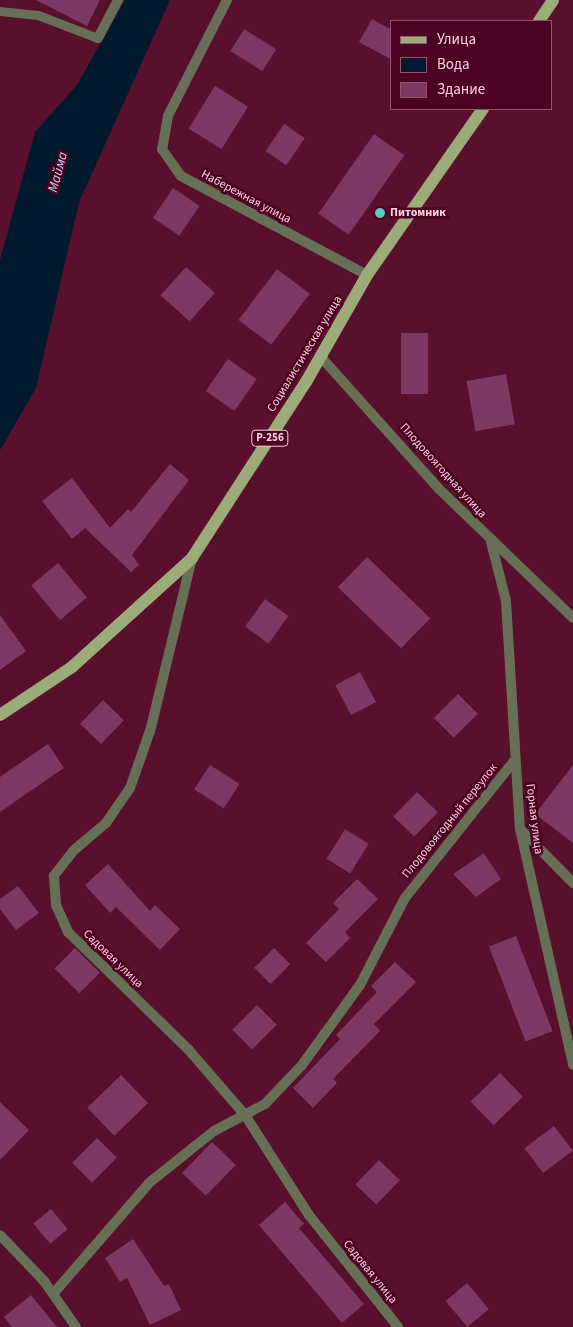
<!DOCTYPE html>
<meta charset="utf-8">
<style>
body{margin:0}
#map{position:relative;width:573px;height:1327px;overflow:hidden;background:#58102c;font-family:"Source Sans 3",sans-serif}
div>[style]{position:absolute}
[style*='--x']{left:calc(var(--x)*1px);top:calc(var(--y)*1px);width:calc(var(--w)*1px);rotate:calc(var(--a)*1deg)}
.water>*{inset:0;background:#00192c}
.building>*{inset:0;background:#7b3964;transform-origin:0 0}
.lane>*{height:9px;margin:-4.5px;padding:0 4.5px;transform-origin:4.5px;border-radius:4.5px;background:#676f56}
.street>*{height:10px;margin:-5px;padding:0 5px;transform-origin:5px;border-radius:5px;background:#676f56}
.primary>*{height:12px;margin:-6px;padding:0 6px;transform-origin:6px;border-radius:6px;background:#9cac79}
.dots>*{width:14px;height:14px;translate:-50% -50%;box-sizing:border-box;border:2px solid #4c0222;border-radius:50%}
span{translate:-50% -50%;white-space:nowrap;text-align:center;line-height:1.15;-webkit-text-stroke:5px #4c0222;paint-order:stroke}
.shield-label span{padding:1px 4px;background:#4c0222;border:1px solid;border-radius:4px;-webkit-text-stroke-width:0}
.shield-label{font-size:11px;color:#fed1db;font-weight:700}
.street-label{font-size:12px;color:#fed1db}
.poi-label{font-size:12px;color:#fed1db;font-weight:700}
.left{translate:0 -50%;text-align:left}
.water-label{font-size:14px;color:#bddbf3;font-style:italic}
.legend{position:absolute;left:390px;top:20px;width:162px;height:90px;box-sizing:border-box;background:#4c0222;border:1px solid #93556c;margin:0;padding:6px 9px;list-style:none;font-size:15px;color:#fed1db}
.legend li{display:flex;align-items:center;gap:10px;height:25px}
.legend b{width:25px;border:1px solid #93556c}
</style>
<div id="map">
<div class="water">
<i style="clip-path:polygon(125px 0,170px 0,79px 202px,36px 388px,0 450px,0 260px,35px 132px,77px 85px)"></i>
</div>
<div class="building">
<i style="clip-path:polygon(36px 0,100px 0,87px 26px)"></i>
<i style="clip-path:polygon(372px 19px,392px 30px,392px 60px,359px 42px)"></i>
<i style="left:244px;top:29px;width:38px;height:26px;rotate:32deg"></i>
<i style="left:215px;top:86px;width:39px;height:50px;rotate:32deg"></i>
<i style="left:284px;top:124px;width:25px;height:33px;rotate:34deg"></i>
<i style="left:374px;top:134px;width:37px;height:97px;rotate:35deg"></i>
<i style="left:173px;top:188px;width:32px;height:36px;rotate:34deg"></i>
<i style="left:186px;top:267px;width:39px;height:38px;rotate:42deg"></i>
<i style="left:277px;top:269px;width:41px;height:64px;rotate:37deg"></i>
<i style="left:401px;top:333px;width:27px;height:61px"></i>
<i style="left:228px;top:359px;width:35px;height:39px;rotate:35deg"></i>
<i style="left:506px;top:374px;width:51px;height:40px;rotate:80deg"></i>
<i style="clip-path:polygon(170px 464px,189px 480px,132px 555px,139px 565px,131px 572px,85px 528px,72px 539px,42px 501px,72px 478px,110px 528px,128px 509px,131px 512px)"></i>
<i style="left:367px;top:557px;width:88px;height:42px;rotate:44deg"></i>
<i style="left:58px;top:563px;width:45px;height:35px;rotate:50deg"></i>
<i style="left:265px;top:599px;width:29px;height:34px;rotate:36deg"></i>
<i style="clip-path:polygon(0 615px,26px 651px,0 670px)"></i>
<i style="left:360px;top:672px;width:34px;height:28px;rotate:62deg"></i>
<i style="left:458px;top:694px;width:28px;height:34px;rotate:45deg"></i>
<i style="left:103px;top:700px;width:29px;height:33px;rotate:44deg"></i>
<i style="clip-path:polygon(48px 744px,64px 768px,0 812px,0 777px)"></i>
<i style="left:210px;top:765px;width:35px;height:29px;rotate:33deg"></i>
<i style="clip-path:polygon(573px 765px,573px 843px,535px 814px)"></i>
<i style="left:417px;top:792px;width:29px;height:34px;rotate:44deg"></i>
<i style="left:345px;top:829px;width:28px;height:35px;rotate:32deg"></i>
<i style="clip-path:polygon(484px 853px,501px 879px,476px 897px,453px 874px)"></i>
<i style="clip-path:polygon(108px 864px,150px 911px,155px 905px,180px 929px,160px 950px,116px 907px,110px 913px,85px 885px)"></i>
<i style="clip-path:polygon(357px 879px,378px 899px,345px 932px,350px 938px,326px 962px,306px 943px,339px 909px,333px 903px)"></i>
<i style="clip-path:polygon(18px 886px,39px 913px,16px 930px,0 909px,0 899px)"></i>
<i style="left:516px;top:936px;width:102px;height:29px;rotate:69deg"></i>
<i style="left:75px;top:948px;width:35px;height:29px;rotate:45deg"></i>
<i style="left:274px;top:948px;width:23px;height:28px;rotate:45deg"></i>
<i style="clip-path:polygon(395px 962px,416px 982px,374px 1024px,380px 1031px,333px 1079px,337px 1083px,313px 1108px,293px 1088px,340px 1039px,336px 1035px,377px 992px,371px 986px)"></i>
<i style="left:257px;top:1005px;width:28px;height:35px;rotate:45deg"></i>
<i style="left:500px;top:1073px;width:33px;height:41px;rotate:46deg"></i>
<i style="left:121px;top:1075px;width:39px;height:47px;rotate:46deg"></i>
<i style="clip-path:polygon(0 1102px,29px 1130px,0 1160px)"></i>
<i style="left:554px;top:1126px;width:31px;height:37px;rotate:53deg"></i>
<i style="left:97px;top:1138px;width:28px;height:35px;rotate:45deg"></i>
<i style="left:212px;top:1142px;width:33px;height:43px;rotate:44deg"></i>
<i style="left:379px;top:1160px;width:29px;height:34px;rotate:44deg"></i>
<i style="clip-path:polygon(285px 1202px,304px 1224px,299px 1228px,364px 1304px,342px 1323px,259px 1225px)"></i>
<i style="left:51px;top:1209px;width:26px;height:23px;rotate:50deg"></i>
<i style="clip-path:polygon(133px 1239px,164px 1286px,169px 1284px,181px 1310px,150px 1325px,127px 1278px,120px 1282px,105px 1258px)"></i>
<i style="left:467px;top:1283px;width:34px;height:28px;rotate:50deg"></i>
<i style="clip-path:polygon(31px 1295px,57px 1327px,12px 1327px,4px 1317px)"></i>
</div>
<div class="lane">
<i style="--x:0;--y:11;--w:38;--a:6"></i>
<i style="--x:38;--y:15;--w:64;--a:21"></i>
</div>
<div class="street">
<i style="--x:227;--y:0;--w:130;--a:117"></i>
<i style="--x:168;--y:116;--w:34;--a:100"></i>
<i style="--x:162;--y:149;--w:33;--a:55"></i>
<i style="--x:181;--y:176;--w:211;--a:28"></i>
<i style="--x:98;--y:38;--w:43;--a:-62.2"></i>
<i style="--x:321;--y:357;--w:176;--a:48.2"></i>
<i style="--x:438;--y:488;--w:187;--a:43.9"></i>
<i style="--x:491;--y:542;--w:61;--a:75.7"></i>
<i style="--x:506;--y:601;--w:228;--a:86.5"></i>
<i style="--x:520;--y:829;--w:242;--a:77.3"></i>
<i style="--x:192;--y:558;--w:178;--a:103.6"></i>
<i style="--x:150;--y:731;--w:60;--a:109.3"></i>
<i style="--x:130;--y:788;--w:42;--a:124.4"></i>
<i style="--x:106;--y:823;--w:42;--a:139.8"></i>
<i style="--x:74;--y:850;--w:33;--a:128"></i>
<i style="--x:54;--y:876;--w:29;--a:86"></i>
<i style="--x:56;--y:905;--w:30;--a:66"></i>
<i style="--x:68;--y:932;--w:168;--a:44.3"></i>
<i style="--x:188;--y:1049;--w:87;--a:49.2"></i>
<i style="--x:245;--y:1115;--w:119;--a:57.4"></i>
<i style="--x:309;--y:1215;--w:143;--a:51.5"></i>
<i style="--x:520;--y:829;--w:76;--a:45.5"></i>
<i style="--x:0;--y:1235;--w:64;--a:46.3"></i>
<i style="--x:44;--y:1281;--w:56;--a:55.2"></i>
<i style="--x:53;--y:1294;--w:147;--a:-49.1"></i>
<i style="--x:149;--y:1183;--w:83;--a:-38.7"></i>
<i style="--x:214;--y:1131;--w:58;--a:-27.9"></i>
<i style="--x:265;--y:1104;--w:54;--a:-46.5"></i>
<i style="--x:302;--y:1065;--w:99;--a:-54.1"></i>
<i style="--x:360;--y:985;--w:98;--a:-62.7"></i>
<i style="--x:405;--y:898;--w:175;--a:-51.5"></i>
</div>
<div class="primary">
<i style="--x:539;--y:21;--w:25;--a:-56"></i>
<i style="--x:0;--y:715;--w:87;--a:-33.7"></i>
<i style="--x:72;--y:667;--w:162;--a:-42.2"></i>
<i style="--x:192;--y:558;--w:210;--a:-57.1"></i>
<i style="--x:306;--y:382;--w:123;--a:-60.3"></i>
<i style="--x:367;--y:275;--w:203;--a:-55.1"></i>
</div>
<div class="dots">
<i style="left:380px;top:213px;background:#5acebd"></i>
</div>
<div class="shield-label">
<span style="left:270px;top:438px">Р-256</span>
</div>
<div class="street-label">
<span style="left:246px;top:197px;rotate:28deg">Набережная улица</span>
<span style="left:305px;top:354px;rotate:-59deg">Социалистическая улица</span>
<span style="left:443px;top:471px;rotate:48deg">Плодовоягодная улица</span>
<span style="left:534px;top:819px;rotate:83deg">Горная улица</span>
<span style="left:450px;top:821px;rotate:-51deg">Плодовоягодный переулок</span>
<span style="left:113px;top:959px;rotate:44deg">Садовая улица</span>
<span style="left:370px;top:1272px;rotate:51deg">Садовая улица</span>
</div>
<div class="poi-label">
<span class="left" style="left:390px;top:213px">Питомник</span>
</div>
<div class="water-label">
<span style="left:58px;top:172px;rotate:-75deg">Майма</span>
</div>
<ul class="legend">
<li><b style="height:6px;background:#9cac79"></b>Улица</li>
<li><b style="height:14px;background:#00192c"></b>Вода</li>
<li><b style="height:14px;background:#7b3964"></b>Здание</li>
</ul>
</div>
